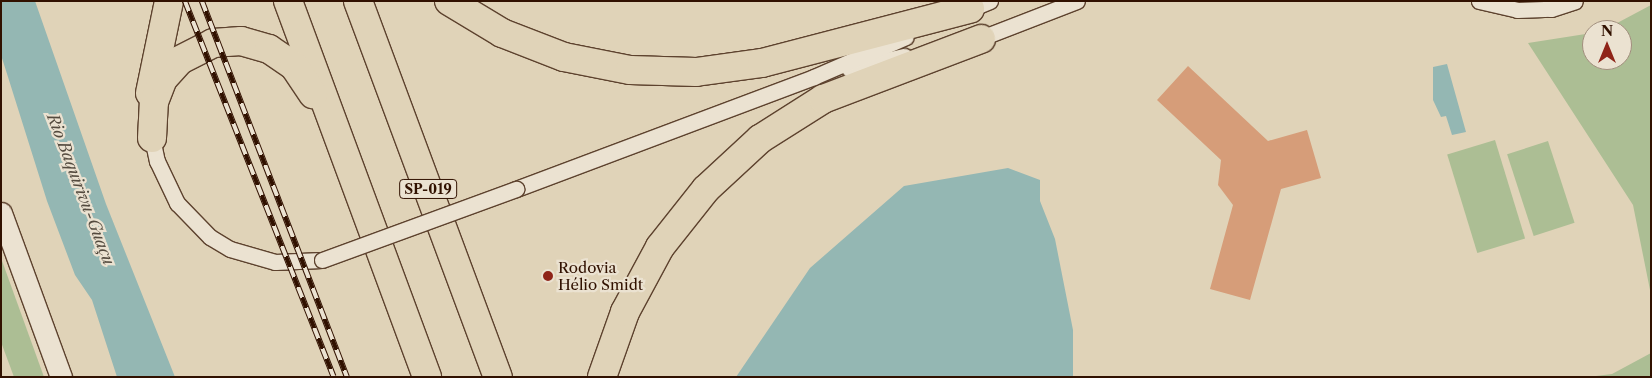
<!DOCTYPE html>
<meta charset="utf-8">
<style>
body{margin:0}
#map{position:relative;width:1652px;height:378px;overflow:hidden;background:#e0d3b8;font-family:"Libre Caslon Text",serif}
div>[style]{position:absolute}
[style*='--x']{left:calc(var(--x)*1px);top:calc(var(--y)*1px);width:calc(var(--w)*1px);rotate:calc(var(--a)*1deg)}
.green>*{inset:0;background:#acbe94;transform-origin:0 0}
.water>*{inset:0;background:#94b7b3}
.building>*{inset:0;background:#d69d79}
.roads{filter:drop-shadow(1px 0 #5d422e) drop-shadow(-1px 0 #5d422e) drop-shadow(0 1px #5d422e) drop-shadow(0 -1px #5d422e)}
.street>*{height:15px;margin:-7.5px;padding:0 7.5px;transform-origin:7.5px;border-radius:7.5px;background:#ebe2d1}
.secondary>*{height:21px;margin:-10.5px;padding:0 10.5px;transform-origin:10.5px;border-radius:10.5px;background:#ebe2d1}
.highway>*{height:28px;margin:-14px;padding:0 14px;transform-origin:14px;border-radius:14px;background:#e0d3b8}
.rail>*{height:5.5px;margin-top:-2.75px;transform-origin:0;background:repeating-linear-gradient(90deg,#ebe2d1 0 11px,#311100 0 22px);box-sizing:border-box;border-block:1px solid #311100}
.bridges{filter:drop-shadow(1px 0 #5d422e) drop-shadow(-1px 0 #5d422e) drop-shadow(0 1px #5d422e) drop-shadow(0 -1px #5d422e)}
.street-bridge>*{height:15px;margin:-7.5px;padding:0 7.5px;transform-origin:7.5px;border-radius:7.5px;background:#ebe2d1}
.dots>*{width:14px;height:14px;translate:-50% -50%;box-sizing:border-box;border:2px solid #ebe2d1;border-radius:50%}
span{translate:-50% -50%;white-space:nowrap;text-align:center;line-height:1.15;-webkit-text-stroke:4.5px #ebe2d1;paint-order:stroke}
.shield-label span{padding:1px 4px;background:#ebe2d1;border:1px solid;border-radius:4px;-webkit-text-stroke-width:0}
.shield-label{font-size:14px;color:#311100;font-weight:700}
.poi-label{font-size:15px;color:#311100}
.left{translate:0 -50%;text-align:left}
.water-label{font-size:16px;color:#544b3f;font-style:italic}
.frame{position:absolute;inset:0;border:2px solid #311100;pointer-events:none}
.north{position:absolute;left:1582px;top:20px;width:50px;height:50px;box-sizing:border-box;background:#ebe2d1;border:1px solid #a18e7d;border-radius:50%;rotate:0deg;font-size:14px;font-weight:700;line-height:20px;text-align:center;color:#311100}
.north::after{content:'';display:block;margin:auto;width:18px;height:22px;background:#8f2418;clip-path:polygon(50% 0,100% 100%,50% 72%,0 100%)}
</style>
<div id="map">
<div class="green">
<i style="clip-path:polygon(1651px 5px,1651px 295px,1633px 205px,1528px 43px,1592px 33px,1592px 60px,1622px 60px,1622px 30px,1604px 30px)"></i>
<i style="left:1495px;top:140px;width:103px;height:50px;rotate:73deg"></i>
<i style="left:1548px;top:141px;width:86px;height:43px;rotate:72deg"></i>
<i style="clip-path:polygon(1px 258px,44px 377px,14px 377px,1px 342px)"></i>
<i style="clip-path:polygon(1651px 353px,1651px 377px,1588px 377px,1612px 374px)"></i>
</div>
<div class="water">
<i style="clip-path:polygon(1px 1px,35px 1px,106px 204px,175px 377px,117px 377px,92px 300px,75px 275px,47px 201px,8px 77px,1px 55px)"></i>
<i style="clip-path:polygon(1447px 64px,1466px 132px,1452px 135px,1446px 116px,1441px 117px,1433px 100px,1433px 67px)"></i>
<i style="clip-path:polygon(1008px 168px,1040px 180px,1040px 201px,1055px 239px,1073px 330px,1073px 377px,736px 377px,810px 268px,904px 186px)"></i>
</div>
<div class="building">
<i style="clip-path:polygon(1188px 66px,1268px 141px,1307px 130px,1321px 178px,1281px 189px,1250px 300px,1210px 289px,1233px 205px,1218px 185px,1221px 160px,1157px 100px)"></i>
</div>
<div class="roads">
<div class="street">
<i style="--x:1479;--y:1;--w:39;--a:13"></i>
<i style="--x:1517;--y:10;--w:34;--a:-2"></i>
<i style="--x:1551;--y:9;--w:25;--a:-18"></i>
<i style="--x:963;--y:12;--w:29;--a:-22"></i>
<i style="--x:976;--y:40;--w:108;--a:-21.1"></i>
<i style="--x:849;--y:69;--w:57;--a:-13.3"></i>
<i style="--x:152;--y:138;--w:24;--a:78"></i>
<i style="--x:157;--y:161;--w:47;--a:64.5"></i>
<i style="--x:177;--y:203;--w:47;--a:45.9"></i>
<i style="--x:210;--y:237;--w:23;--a:31"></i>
<i style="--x:230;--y:249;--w:47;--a:16.1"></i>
<i style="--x:275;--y:262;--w:47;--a:-2.4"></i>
<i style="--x:516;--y:189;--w:318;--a:-20.6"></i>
<i style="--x:814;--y:77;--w:100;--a:-23.5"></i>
</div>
<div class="secondary">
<i style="--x:1;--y:213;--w:175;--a:69.9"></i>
</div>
<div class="highway">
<i style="--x:288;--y:1;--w:401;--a:69.7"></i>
<i style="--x:358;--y:1;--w:401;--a:69.6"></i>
<i style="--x:449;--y:1;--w:62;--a:31.1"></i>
<i style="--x:502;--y:33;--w:66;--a:21.2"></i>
<i style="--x:564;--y:57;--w:67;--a:11.1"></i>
<i style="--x:630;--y:70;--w:66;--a:1.7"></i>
<i style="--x:696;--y:72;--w:67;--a:-7.8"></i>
<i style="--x:762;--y:63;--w:215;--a:-14.6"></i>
<i style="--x:150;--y:93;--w:94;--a:-78.3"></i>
<i style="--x:152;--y:138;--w:36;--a:-87"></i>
<i style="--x:154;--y:102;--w:25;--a:-69"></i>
<i style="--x:163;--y:79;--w:25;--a:-48"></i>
<i style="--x:180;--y:60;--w:37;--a:-27"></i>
<i style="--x:213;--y:43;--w:28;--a:-4"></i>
<i style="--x:241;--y:41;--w:29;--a:16"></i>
<i style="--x:269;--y:49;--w:30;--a:34"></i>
<i style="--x:294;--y:66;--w:34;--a:56"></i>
<i style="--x:602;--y:377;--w:69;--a:-70.5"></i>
<i style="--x:625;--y:312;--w:74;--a:-61.7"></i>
<i style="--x:660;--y:247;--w:74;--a:-51.6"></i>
<i style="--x:706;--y:189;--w:74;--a:-42.8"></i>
<i style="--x:760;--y:139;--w:75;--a:-32.4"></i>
<i style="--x:823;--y:99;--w:169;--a:-20.8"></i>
</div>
</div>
<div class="rail">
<i style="--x:185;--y:1;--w:404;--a:68.4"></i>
<i style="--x:202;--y:1;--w:403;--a:68.9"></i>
</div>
<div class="bridges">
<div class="street-bridge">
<i style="--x:322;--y:260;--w:207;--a:-20.1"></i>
</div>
</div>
<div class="dots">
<i style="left:548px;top:276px;background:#8f2418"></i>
</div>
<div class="shield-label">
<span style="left:428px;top:189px">SP-019</span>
</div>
<div class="poi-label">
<span class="left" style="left:558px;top:276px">Rodovia<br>Hélio Smidt</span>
</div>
<div class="water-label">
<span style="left:81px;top:189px;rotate:69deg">Rio Baquirivu-Guaçu</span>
</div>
<div class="frame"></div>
<div class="north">N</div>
</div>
